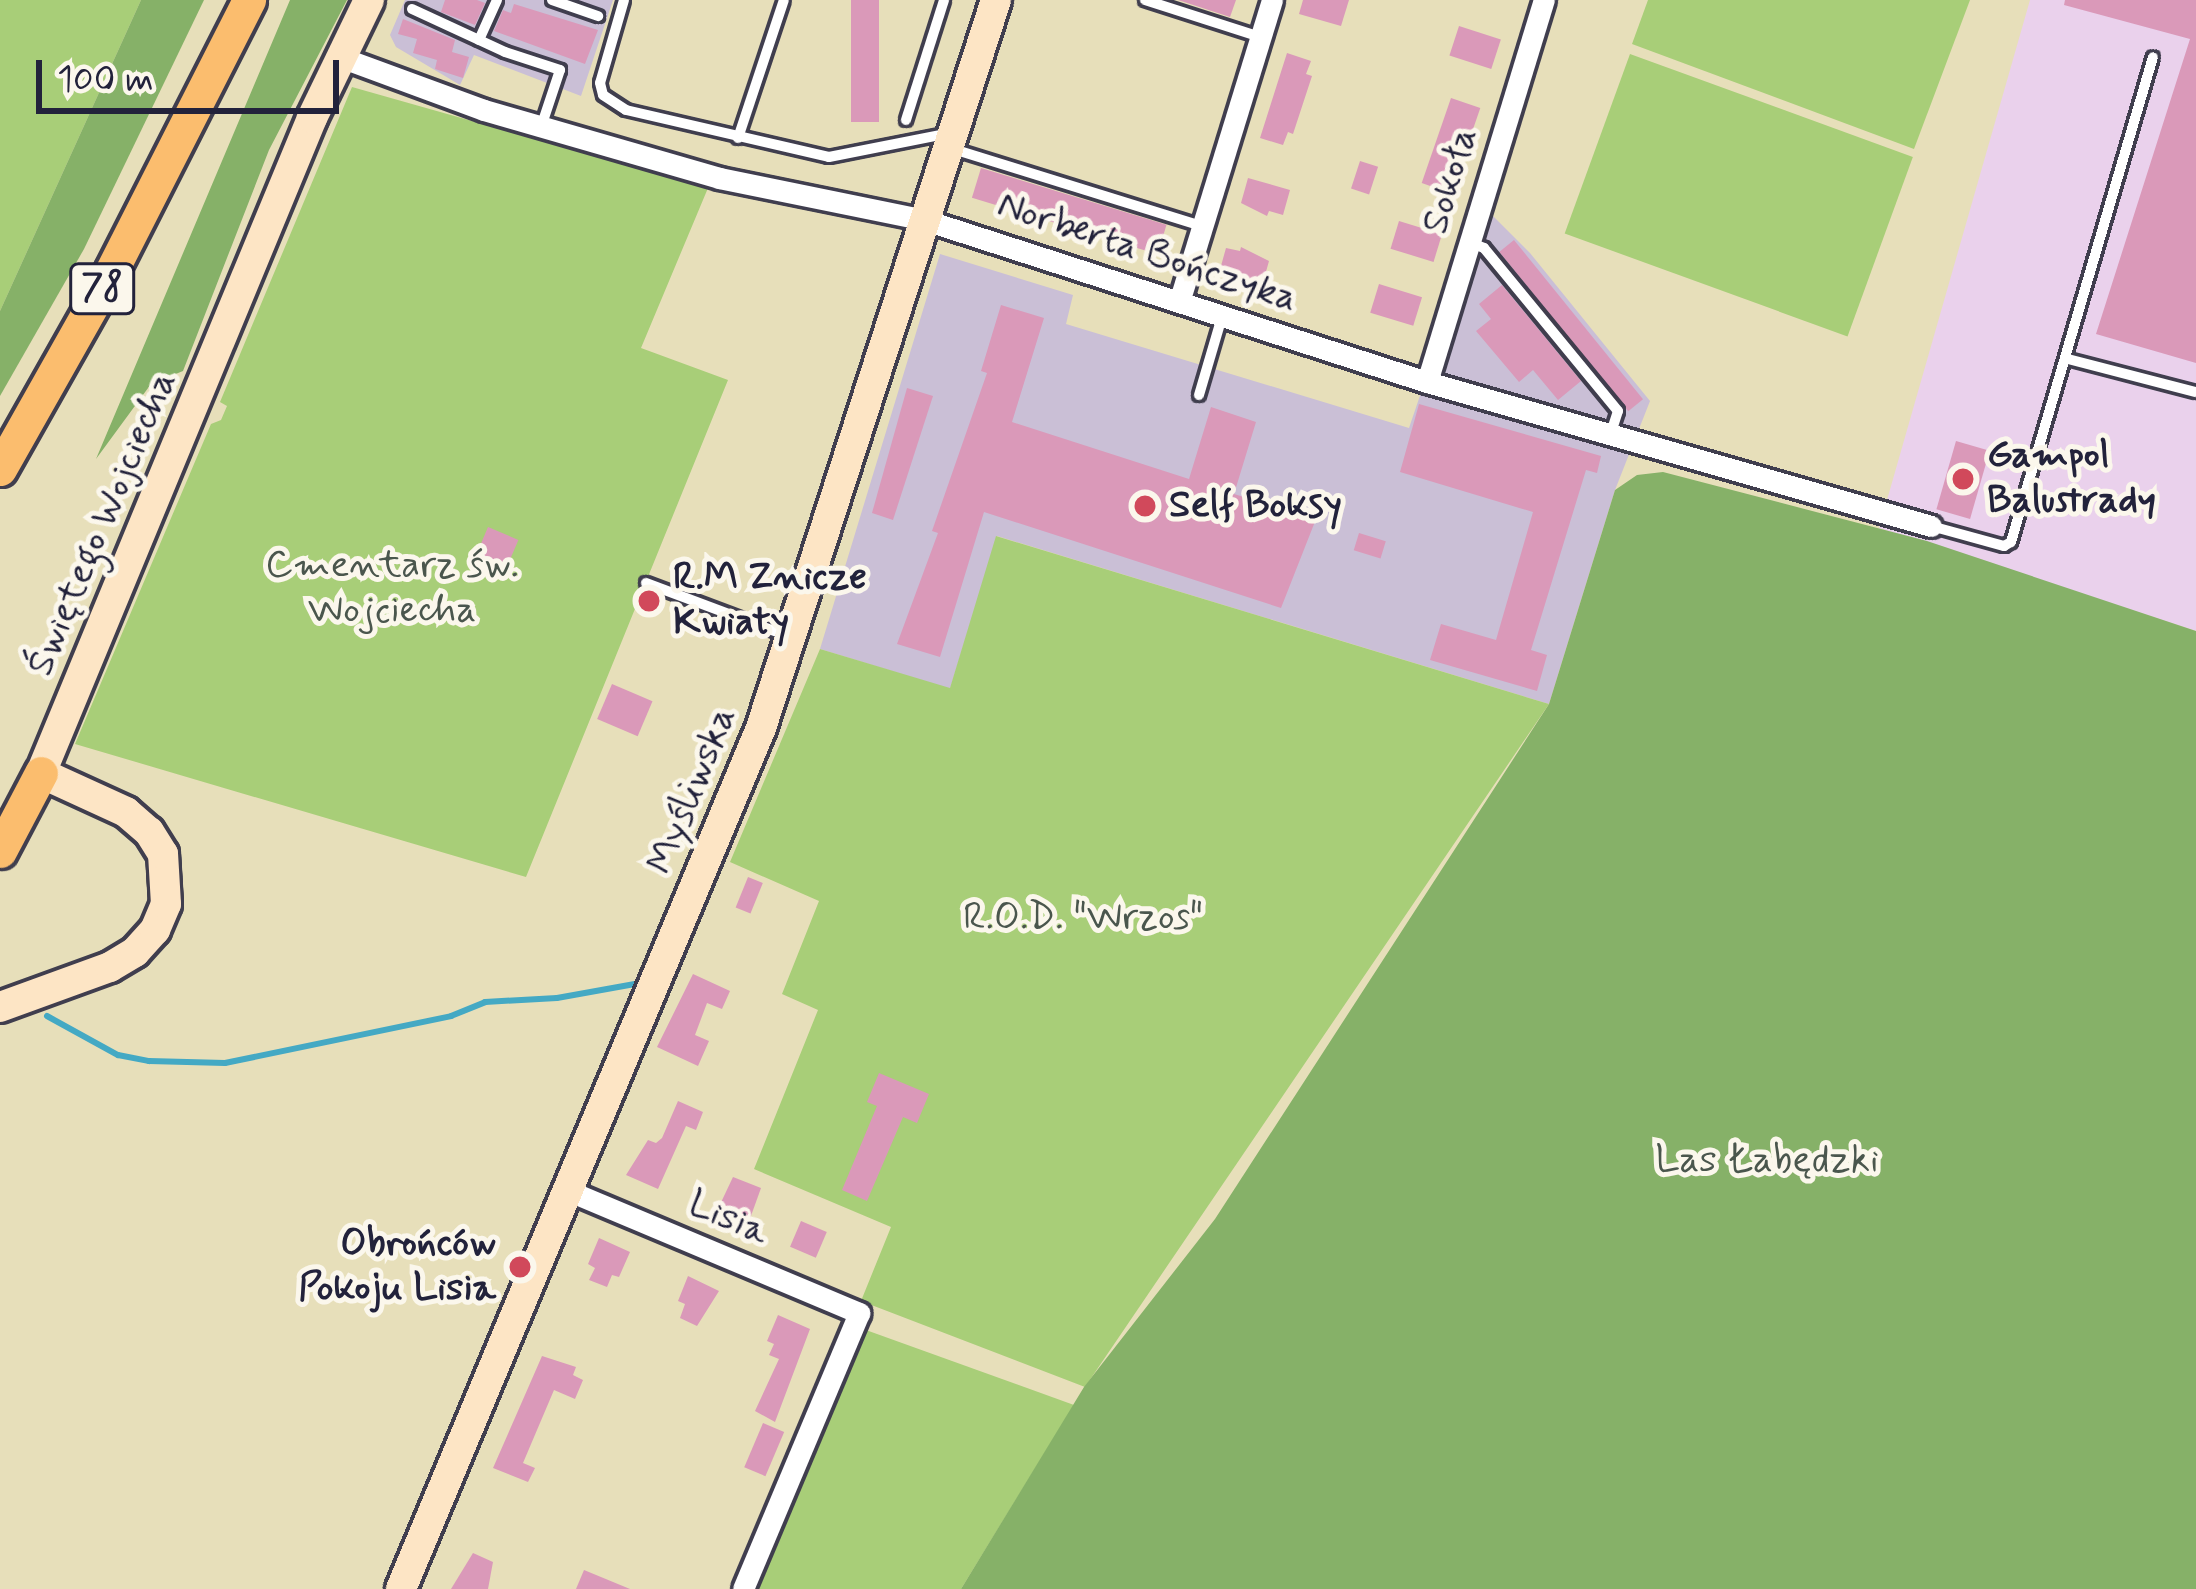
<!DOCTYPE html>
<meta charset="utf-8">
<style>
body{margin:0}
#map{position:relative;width:2196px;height:1589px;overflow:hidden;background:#e7dfba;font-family:Mynerve,sans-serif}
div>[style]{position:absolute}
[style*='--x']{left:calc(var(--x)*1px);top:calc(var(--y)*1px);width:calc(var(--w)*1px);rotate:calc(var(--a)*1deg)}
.built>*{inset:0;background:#ead1ec}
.industrial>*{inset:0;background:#cabfd6}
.green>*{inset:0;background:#a8ce78;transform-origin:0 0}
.forest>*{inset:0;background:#86b168}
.stream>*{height:6px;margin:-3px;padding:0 3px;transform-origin:3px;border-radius:3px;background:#44a9c4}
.building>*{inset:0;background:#da99b9;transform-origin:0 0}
.roads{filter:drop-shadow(3px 0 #403e4e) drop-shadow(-3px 0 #403e4e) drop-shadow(0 3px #403e4e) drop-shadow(0 -3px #403e4e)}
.lane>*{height:10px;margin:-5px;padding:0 5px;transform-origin:5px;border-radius:5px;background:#fff}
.street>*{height:21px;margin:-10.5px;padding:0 10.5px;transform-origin:10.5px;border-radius:10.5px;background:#fff}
.secondary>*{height:30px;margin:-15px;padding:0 15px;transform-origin:15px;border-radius:15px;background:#fde5c5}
.primary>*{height:33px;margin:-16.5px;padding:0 16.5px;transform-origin:16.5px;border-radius:16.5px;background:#fbbd6e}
.dots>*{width:33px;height:33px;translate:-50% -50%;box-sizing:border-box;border:6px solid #fbf7ec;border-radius:50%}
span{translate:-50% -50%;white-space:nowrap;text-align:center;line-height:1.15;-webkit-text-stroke:10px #fbf7ec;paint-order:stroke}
.shield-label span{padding:3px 9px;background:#fbf7ec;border:3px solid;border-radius:9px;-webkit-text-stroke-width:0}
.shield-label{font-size:36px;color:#22223b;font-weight:700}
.street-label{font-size:39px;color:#22223b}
.poi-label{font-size:39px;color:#22223b;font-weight:700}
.left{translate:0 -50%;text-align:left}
.right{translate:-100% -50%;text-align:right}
.park-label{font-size:39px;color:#4a564d}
.scale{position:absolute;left:36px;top:60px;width:303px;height:54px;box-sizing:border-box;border:6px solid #22223b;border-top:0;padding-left:15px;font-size:36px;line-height:42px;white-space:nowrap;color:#22223b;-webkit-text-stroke:9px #fbf7ec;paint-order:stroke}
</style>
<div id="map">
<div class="built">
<i style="clip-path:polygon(2030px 0,2196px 0,2196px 631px,1879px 528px)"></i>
</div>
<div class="industrial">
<i style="clip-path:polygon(405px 0,613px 0,581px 96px,474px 55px,460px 85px,396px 47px,390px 35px)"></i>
<i style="clip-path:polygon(1484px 207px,1530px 253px,1650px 401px,1615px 490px,1549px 704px,997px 536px,950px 689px,820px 649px,940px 254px,1073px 295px,1066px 324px,1409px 428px)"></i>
</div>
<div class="green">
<i style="clip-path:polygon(0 0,141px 0,0 311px)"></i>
<i style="clip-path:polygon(1648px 0,1970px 0,1914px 149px,1632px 44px)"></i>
<i style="left:1630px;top:54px;width:301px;height:191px;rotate:20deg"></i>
<i style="clip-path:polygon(352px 87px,708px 188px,641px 348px,728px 380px,526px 877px,75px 744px,211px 424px,221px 420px,227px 406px,220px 402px)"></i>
<i style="clip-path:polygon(996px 536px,1549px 704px,1085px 1387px,861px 1301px,891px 1227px,754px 1169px,818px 1010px,782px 994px,819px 901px,730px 862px,820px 649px,950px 688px)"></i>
<i style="clip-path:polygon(852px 1325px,1074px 1405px,961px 1589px,738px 1589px)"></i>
</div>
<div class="forest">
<i style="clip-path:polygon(141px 0,204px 0,84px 249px,0 396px,0 311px)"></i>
<i style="clip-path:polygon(290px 0,347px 0,269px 150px,183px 371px,151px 384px,96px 459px)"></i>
<i style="clip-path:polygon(1663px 472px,1927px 541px,2196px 631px,2196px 1589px,961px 1589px,1084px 1387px,1215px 1219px,1549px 704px,1615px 490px,1637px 475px)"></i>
</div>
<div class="stream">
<i style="--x:47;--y:1016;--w:81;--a:28.8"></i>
<i style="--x:118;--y:1055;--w:32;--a:11"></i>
<i style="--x:149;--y:1061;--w:76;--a:1.5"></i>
<i style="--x:225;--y:1063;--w:231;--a:-11.7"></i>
<i style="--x:451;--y:1016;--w:37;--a:-22"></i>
<i style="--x:485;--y:1002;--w:72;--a:-3.2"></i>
<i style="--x:557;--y:998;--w:79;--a:-10.2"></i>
</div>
<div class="building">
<i style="clip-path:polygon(445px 0,477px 0,485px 3px,475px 25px,441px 12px)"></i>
<i style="left:851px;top:0;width:28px;height:122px"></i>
<i style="clip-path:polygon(1178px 0,1236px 0,1230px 17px)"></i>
<i style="clip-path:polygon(1303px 0,1349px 0,1341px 26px,1299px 14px)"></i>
<i style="clip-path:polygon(2065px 0,2196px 0,2196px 363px,2096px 334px,2190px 39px,2064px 5px)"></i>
<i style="clip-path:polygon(514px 4px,598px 30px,585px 64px,494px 31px,503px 10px,511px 13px)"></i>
<i style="clip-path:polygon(403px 19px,455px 40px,452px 52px,469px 57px,463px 78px,435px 69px,437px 60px,413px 53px,417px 39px,398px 34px)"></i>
<i style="left:1459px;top:26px;width:44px;height:31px;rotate:18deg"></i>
<i style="clip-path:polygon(1287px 53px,1311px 61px,1306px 74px,1312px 76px,1293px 134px,1288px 132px,1283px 145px,1260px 138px)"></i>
<i style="left:1451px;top:98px;width:31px;height:90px;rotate:19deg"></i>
<i style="left:1360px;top:161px;width:19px;height:29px;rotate:18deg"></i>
<i style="left:981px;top:168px;width:194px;height:31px;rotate:17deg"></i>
<i style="clip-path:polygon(1248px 178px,1290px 190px,1283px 215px,1269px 211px,1267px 216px,1241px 203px)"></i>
<i style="left:1399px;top:221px;width:45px;height:29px;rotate:17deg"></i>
<i style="left:1514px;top:240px;width:205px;height:19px;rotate:51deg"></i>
<i style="clip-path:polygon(1241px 247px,1269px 261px,1262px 286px,1219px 273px,1226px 248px,1240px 251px)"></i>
<i style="left:1379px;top:284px;width:45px;height:30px;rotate:17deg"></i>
<i style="clip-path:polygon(1502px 285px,1581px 381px,1558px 400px,1533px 370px,1519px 382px,1476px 331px,1491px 319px,1479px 304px)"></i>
<i style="clip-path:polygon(1001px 305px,1044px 318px,1012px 422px,1189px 479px,1211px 407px,1256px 422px,1234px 494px,1316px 519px,1281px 608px,984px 512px,940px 657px,897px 644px,938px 533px,932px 531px,987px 373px,981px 371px)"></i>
<i style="clip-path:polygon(907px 388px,933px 396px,893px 520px,872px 513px)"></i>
<i style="clip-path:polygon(1419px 404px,1601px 456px,1597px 473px,1586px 470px,1531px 650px,1547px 655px,1537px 691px,1430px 660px,1441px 624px,1496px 640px,1533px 512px,1400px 472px)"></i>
<i style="left:1956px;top:441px;width:35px;height:71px;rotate:16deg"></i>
<i style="left:488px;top:527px;width:33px;height:42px;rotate:23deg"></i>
<i style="left:1359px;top:533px;width:28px;height:18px;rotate:17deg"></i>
<i style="left:612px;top:684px;width:44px;height:38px;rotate:23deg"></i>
<i style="left:748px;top:877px;width:16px;height:33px;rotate:22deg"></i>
<i style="clip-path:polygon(693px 974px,730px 991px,722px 1009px,707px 1003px,695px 1035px,709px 1041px,698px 1066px,657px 1047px)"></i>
<i style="clip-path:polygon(879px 1073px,929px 1094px,917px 1123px,903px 1117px,867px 1201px,842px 1190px,877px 1106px,867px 1102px)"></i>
<i style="clip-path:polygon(678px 1101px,703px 1112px,696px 1130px,686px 1126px,658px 1189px,626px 1175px,648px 1140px,656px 1143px,662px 1138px)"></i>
<i style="clip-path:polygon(733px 1177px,761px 1188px,747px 1227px,716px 1213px)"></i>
<i style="left:801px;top:1221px;width:28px;height:28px;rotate:23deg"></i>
<i style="clip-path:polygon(599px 1238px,630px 1252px,619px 1277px,612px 1275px,607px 1287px,589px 1280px,595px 1268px,588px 1264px)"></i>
<i style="clip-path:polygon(688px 1276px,719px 1291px,697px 1326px,680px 1318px,685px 1304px,678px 1301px)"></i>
<i style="clip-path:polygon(778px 1315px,810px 1329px,775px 1422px,755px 1411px,779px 1359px,769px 1355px,774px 1344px,767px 1341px)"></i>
<i style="clip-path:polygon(542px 1356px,576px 1367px,573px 1375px,583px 1380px,575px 1399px,554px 1390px,523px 1463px,535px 1468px,528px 1482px,493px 1468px)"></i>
<i style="left:763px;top:1423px;width:23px;height:48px;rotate:23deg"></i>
<i style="clip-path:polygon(473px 1553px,493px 1562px,488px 1589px,451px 1589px)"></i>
<i style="clip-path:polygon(584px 1570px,630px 1589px,576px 1589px)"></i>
</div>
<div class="roads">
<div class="lane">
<i style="--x:552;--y:0;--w:49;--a:19.2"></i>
<i style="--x:624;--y:0;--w:86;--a:106.1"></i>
<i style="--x:600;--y:83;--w:12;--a:76"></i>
<i style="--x:603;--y:95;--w:27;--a:33"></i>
<i style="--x:626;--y:110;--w:208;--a:13"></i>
<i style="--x:829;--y:157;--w:123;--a:-11.2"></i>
<i style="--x:1145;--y:0;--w:121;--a:17.8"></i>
<i style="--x:412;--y:9;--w:102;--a:24.8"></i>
<i style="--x:505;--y:52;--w:58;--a:18.1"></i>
<i style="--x:560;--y:70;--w:60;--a:108.4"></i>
<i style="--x:479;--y:40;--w:44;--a:-65.8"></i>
<i style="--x:906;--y:120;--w:126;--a:-72.4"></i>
<i style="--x:738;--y:138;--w:145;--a:-71.6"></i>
<i style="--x:953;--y:149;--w:261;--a:17.2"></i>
<i style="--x:1471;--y:243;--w:14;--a:21"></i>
<i style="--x:1484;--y:248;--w:211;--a:50.6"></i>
<i style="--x:1618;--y:411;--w:23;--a:108"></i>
<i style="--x:2068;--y:359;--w:132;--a:14.5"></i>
<i style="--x:1199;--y:395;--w:81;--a:-73.6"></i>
<i style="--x:1931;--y:526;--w:76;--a:15.3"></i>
<i style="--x:2004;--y:546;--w:8;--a:-30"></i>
<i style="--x:2011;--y:542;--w:505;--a:-73.68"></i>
<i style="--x:646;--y:583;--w:148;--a:20.5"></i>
</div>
<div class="street">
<i style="--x:340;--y:57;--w:153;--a:20.2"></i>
<i style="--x:484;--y:110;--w:245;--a:16.1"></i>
<i style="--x:719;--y:178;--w:210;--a:11.5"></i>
<i style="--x:925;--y:220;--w:527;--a:17.89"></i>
<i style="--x:1427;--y:382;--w:524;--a:15.95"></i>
<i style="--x:1180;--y:299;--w:313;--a:-72.9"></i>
<i style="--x:1427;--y:382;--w:400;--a:-73"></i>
<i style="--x:569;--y:1191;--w:315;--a:22.8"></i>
<i style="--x:859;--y:1313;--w:299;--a:112.8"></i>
</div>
<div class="secondary">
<i style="--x:0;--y:1007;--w:117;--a:-20"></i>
<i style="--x:110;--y:967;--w:29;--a:-31"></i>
<i style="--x:135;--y:952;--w:30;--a:-48"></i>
<i style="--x:155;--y:930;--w:28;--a:-67"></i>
<i style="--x:166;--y:904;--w:50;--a:-93.4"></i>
<i style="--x:163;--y:854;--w:26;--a:-122"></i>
<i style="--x:149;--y:832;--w:30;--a:-139"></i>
<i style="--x:126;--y:812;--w:94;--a:-155.4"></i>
<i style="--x:41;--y:773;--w:709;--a:-67.52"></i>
<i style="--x:312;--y:118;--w:131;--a:-64.2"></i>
<i style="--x:401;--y:1589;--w:933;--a:-67.31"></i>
<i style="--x:761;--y:728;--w:765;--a:-72.11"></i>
</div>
<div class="primary">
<i style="--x:0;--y:469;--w:228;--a:-60.6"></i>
<i style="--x:112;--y:270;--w:303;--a:-63.1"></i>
<i style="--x:0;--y:851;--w:88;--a:-62.3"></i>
</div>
</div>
<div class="dots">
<i style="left:1963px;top:479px;background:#d1495b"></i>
<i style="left:1145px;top:506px;background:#d1495b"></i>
<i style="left:649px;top:601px;background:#d1495b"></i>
<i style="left:520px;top:1267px;background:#d1495b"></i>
</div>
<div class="shield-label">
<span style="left:102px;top:289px">78</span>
</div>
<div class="street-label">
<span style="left:1451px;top:181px;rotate:-73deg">Sokoła</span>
<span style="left:1147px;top:253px;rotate:18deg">Norberta Bończyka</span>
<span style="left:103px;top:524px;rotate:-67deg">Świętego Wojciecha</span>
<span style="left:693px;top:791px;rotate:-68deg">Myśliwska</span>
<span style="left:728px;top:1219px;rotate:23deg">Lisia</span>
</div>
<div class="poi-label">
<span class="left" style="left:1987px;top:479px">Gampol<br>Balustrady</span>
<span class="left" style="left:1169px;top:506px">Self Boksy</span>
<span class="left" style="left:673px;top:601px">R.M Znicze<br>Kwiaty</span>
<span class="right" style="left:496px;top:1267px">Obrońców<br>Pokoju Lisia</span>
</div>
<div class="park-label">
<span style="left:392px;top:589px">Cmentarz św.<br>Wojciecha</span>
<span style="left:1083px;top:918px">R.O.D. "Wrzos"</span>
<span style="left:1767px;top:1161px">Las Łabędzki</span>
</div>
<div class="scale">100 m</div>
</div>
